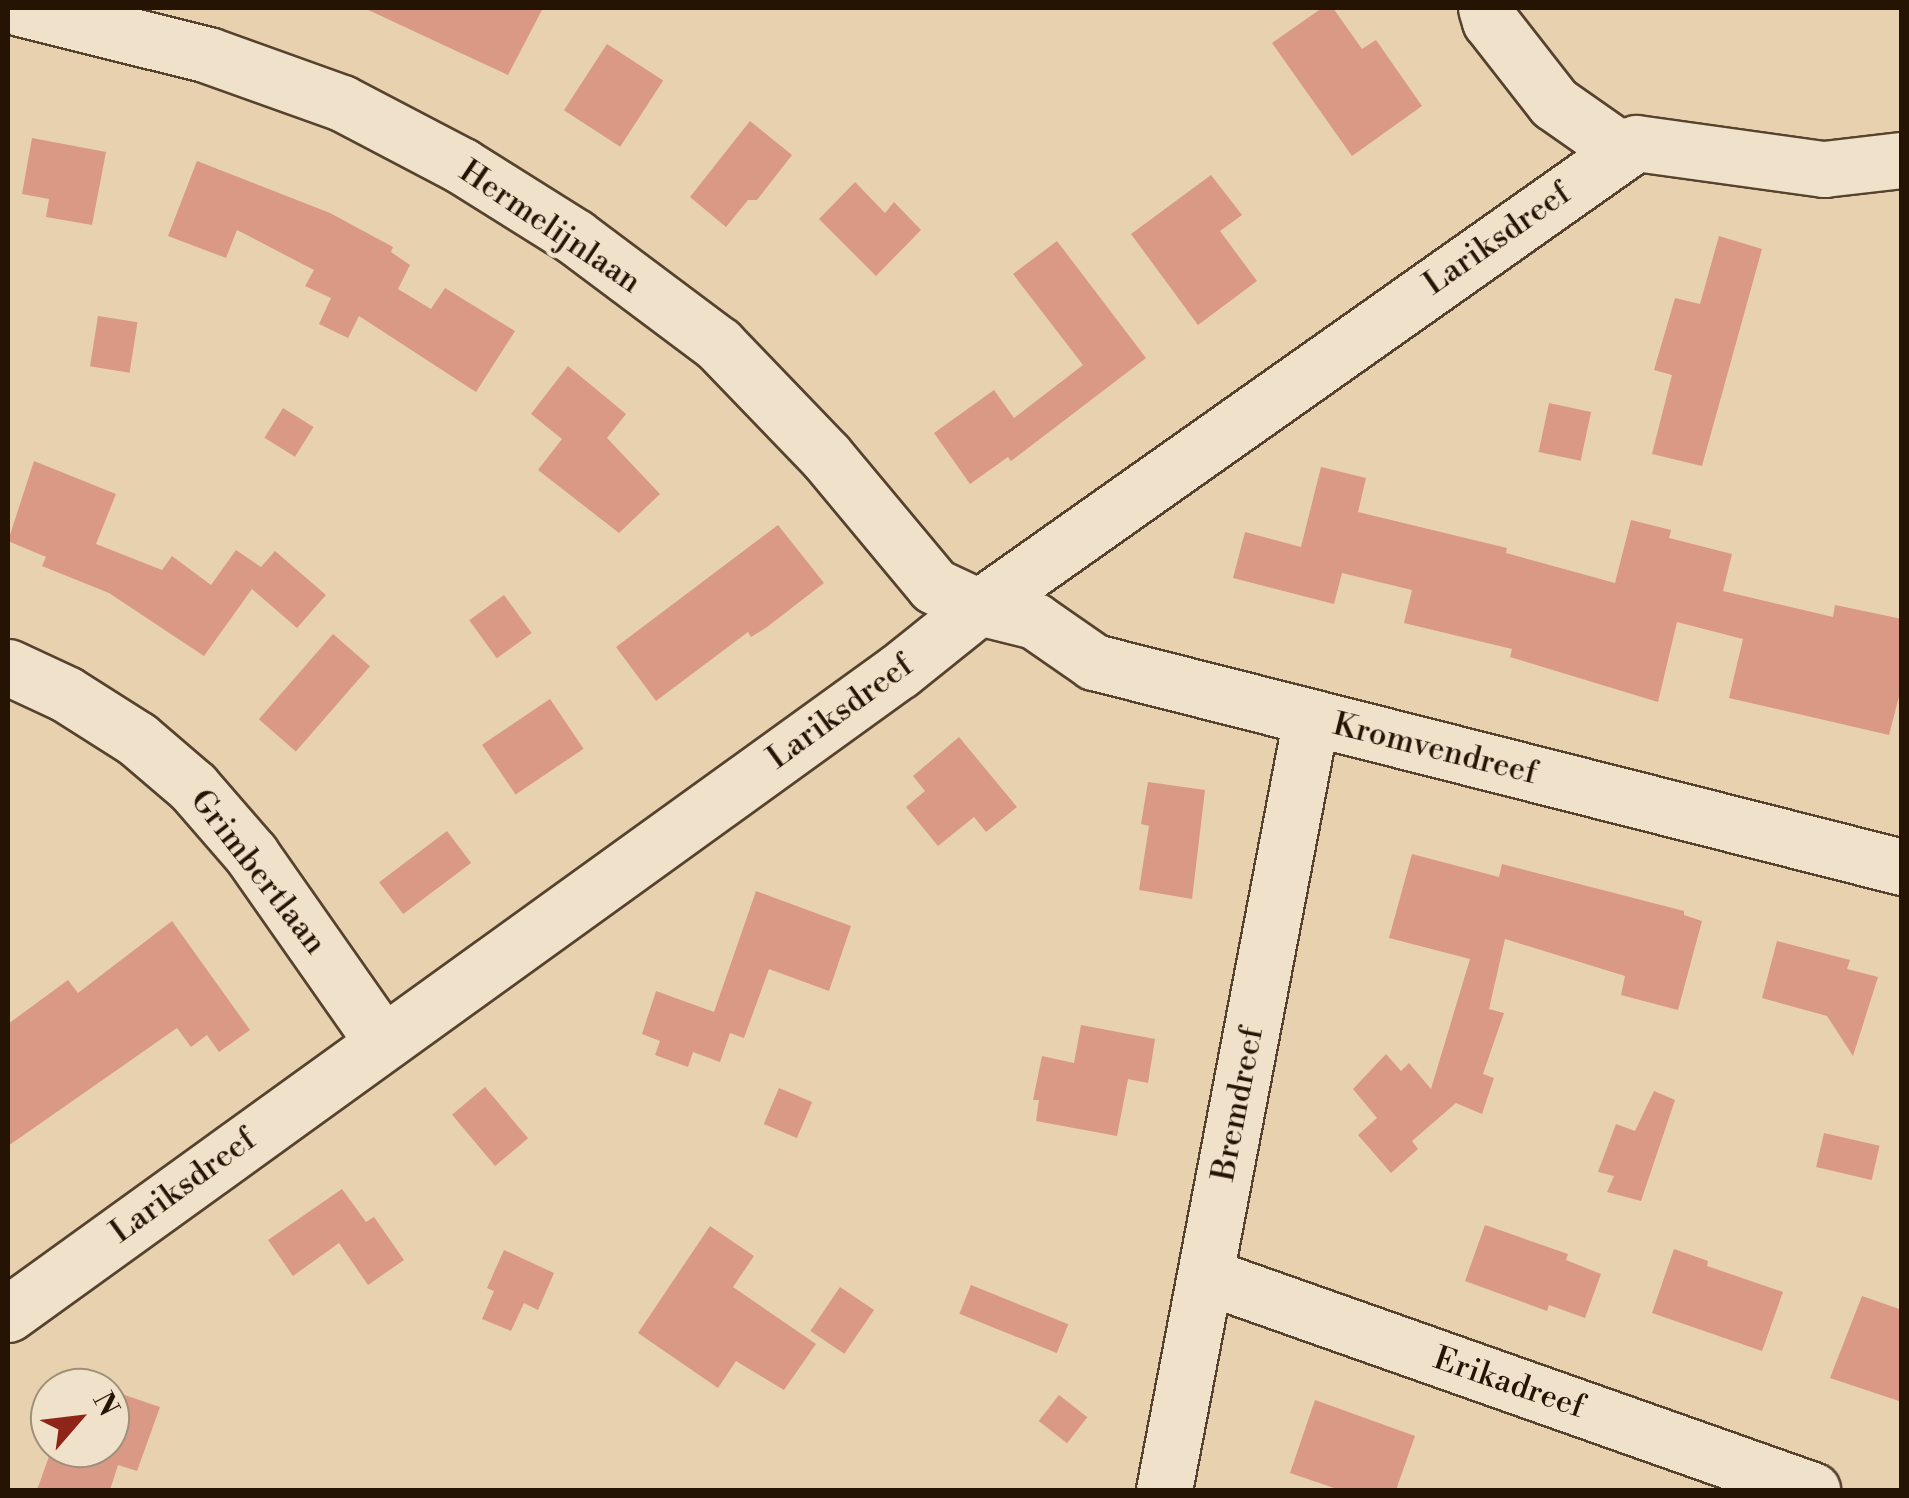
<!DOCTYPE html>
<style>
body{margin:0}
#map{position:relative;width:1909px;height:1498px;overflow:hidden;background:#e8d1ae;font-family:"Libre Bodoni",serif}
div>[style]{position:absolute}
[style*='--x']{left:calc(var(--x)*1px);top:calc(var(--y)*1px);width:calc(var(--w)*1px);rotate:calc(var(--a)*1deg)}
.building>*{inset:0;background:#da9984;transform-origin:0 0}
.roads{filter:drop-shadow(2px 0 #56422e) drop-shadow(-2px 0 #56422e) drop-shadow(0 2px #56422e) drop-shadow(0 -2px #56422e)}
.minor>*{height:55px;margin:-27.5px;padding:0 27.5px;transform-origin:27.5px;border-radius:27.5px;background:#f0e1ca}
span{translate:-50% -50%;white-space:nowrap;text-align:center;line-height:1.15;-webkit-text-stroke:10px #f0e1ca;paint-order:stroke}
.street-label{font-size:32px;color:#251304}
.frame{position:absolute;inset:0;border:10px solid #251304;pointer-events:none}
.north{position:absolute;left:30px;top:1368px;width:100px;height:100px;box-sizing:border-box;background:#f0e1ca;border:2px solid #9f8f7b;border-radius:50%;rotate:62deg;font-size:28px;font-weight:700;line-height:40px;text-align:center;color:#251304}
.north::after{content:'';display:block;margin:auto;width:35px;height:45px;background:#8f2418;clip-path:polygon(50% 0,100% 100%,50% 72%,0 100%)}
</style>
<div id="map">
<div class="building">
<i style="clip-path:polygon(364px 8px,543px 8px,508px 75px)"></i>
<i style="clip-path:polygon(1322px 8px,1333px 8px,1362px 49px,1376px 40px,1422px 106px,1352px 156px,1272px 43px)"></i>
<i style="left:607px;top:44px;width:67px;height:79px;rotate:33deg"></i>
<i style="clip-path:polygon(750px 121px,792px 155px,757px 200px,748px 200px,726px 227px,690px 197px)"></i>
<i style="clip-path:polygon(32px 138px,106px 152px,92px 225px,46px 217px,49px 199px,22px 194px)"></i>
<i style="clip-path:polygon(197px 161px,330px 213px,393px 247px,391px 252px,410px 265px,398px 289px,431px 309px,445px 288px,515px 331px,476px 392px,359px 316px,348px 338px,319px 324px,331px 298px,305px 286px,314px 270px,237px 230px,226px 258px,168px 236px)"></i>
<i style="clip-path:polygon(1211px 175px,1242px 215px,1220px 231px,1257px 281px,1198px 325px,1131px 234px)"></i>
<i style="clip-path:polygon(855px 182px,885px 213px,894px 202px,921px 230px,876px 276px,819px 219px)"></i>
<i style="clip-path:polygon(1719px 236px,1762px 249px,1702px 466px,1652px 454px,1672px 375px,1654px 370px,1675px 298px,1700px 304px)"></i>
<i style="clip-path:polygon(1057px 241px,1146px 358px,1011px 461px,1008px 457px,970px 484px,934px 433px,994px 390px,1014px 418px,1083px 365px,1013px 274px)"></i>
<i style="left:98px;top:316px;width:40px;height:51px;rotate:9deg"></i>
<i style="clip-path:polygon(568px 366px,626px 414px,607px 438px,660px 494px,619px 533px,538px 470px,562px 439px,531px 414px)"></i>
<i style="left:1549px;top:403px;width:43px;height:50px;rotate:12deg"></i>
<i style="left:283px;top:408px;width:36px;height:35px;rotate:32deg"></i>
<i style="clip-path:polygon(34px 461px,116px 494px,96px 544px,162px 570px,172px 556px,211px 585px,236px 550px,261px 567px,275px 551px,326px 595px,297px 628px,252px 589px,204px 656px,109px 593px,42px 566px,46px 557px,8px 541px)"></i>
<i style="clip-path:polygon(1321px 467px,1366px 478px,1358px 512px,1507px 548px,1506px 553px,1615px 583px,1631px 520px,1671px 530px,1669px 538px,1732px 554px,1723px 591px,1833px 617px,1835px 605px,1902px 619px,1902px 685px,1889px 735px,1729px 698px,1743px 639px,1677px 622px,1658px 702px,1510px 657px,1512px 649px,1404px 623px,1412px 590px,1342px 573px,1334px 604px,1233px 578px,1245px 532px,1301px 547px)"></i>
<i style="clip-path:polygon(778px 525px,824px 583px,767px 627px,751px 637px,748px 632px,656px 701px,616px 647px)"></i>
<i style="left:504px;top:595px;width:47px;height:43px;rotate:54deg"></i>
<i style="left:333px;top:634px;width:49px;height:113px;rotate:41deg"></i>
<i style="left:550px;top:699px;width:60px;height:82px;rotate:56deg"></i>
<i style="clip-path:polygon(959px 737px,1017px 807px,986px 832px,974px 817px,938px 846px,906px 807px,925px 791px,913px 776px)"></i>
<i style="clip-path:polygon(1148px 782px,1205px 790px,1192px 899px,1139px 890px,1149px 826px,1141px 824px)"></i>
<i style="left:447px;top:831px;width:40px;height:85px;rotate:53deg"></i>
<i style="clip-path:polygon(1412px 854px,1499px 877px,1502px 864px,1684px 911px,1684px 915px,1702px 921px,1678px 1010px,1621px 995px,1625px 976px,1505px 939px,1489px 1009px,1504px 1013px,1483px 1074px,1494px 1078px,1482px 1114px,1456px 1103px,1412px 1141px,1418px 1149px,1391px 1173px,1358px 1135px,1377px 1118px,1353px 1089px,1386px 1054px,1401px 1071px,1409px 1063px,1431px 1089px,1470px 959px,1389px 938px)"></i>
<i style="clip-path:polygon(756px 891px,851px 926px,829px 991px,769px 969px,744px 1038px,730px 1033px,720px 1062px,693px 1052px,688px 1067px,655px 1055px,660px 1041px,642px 1034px,656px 991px,714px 1012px)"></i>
<i style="clip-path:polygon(172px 921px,250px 1030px,219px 1052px,207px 1035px,191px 1047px,177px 1028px,8px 1146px,8px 1024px,68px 980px,78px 993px)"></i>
<i style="clip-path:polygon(1777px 941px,1850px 960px,1847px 969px,1878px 977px,1853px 1056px,1827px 1016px,1762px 998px)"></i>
<i style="clip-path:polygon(1081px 1025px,1155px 1039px,1148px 1083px,1128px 1079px,1117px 1136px,1036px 1121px,1039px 1100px,1033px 1100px,1042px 1056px,1074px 1063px)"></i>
<i style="left:485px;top:1087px;width:67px;height:43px;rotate:50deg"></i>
<i style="left:779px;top:1088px;width:36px;height:39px;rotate:23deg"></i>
<i style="clip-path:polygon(1654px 1091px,1675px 1100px,1641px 1201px,1607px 1192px,1614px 1176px,1598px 1172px,1616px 1124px,1635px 1131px)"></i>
<i style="left:1824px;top:1133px;width:57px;height:35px;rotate:13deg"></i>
<i style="clip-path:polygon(342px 1189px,366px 1222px,374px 1217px,404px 1260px,368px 1285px,339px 1243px,293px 1276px,268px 1240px)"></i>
<i style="clip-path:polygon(1485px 1225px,1568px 1254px,1566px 1260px,1601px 1274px,1585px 1318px,1549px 1305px,1547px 1311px,1465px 1281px)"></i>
<i style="clip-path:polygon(710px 1226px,754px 1256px,733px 1287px,816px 1344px,784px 1390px,736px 1361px,718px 1388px,638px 1333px)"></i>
<i style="clip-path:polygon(1674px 1249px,1708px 1261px,1707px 1266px,1783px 1292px,1762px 1351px,1652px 1313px)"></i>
<i style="clip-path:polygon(504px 1250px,554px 1273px,538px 1310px,524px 1303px,511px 1331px,482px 1319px,494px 1291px,487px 1288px)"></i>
<i style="left:971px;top:1285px;width:105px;height:31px;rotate:22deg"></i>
<i style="left:840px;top:1287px;width:41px;height:53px;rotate:34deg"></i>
<i style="clip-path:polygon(1862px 1296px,1902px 1310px,1902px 1402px,1830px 1378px)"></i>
<i style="clip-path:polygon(110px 1390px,160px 1407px,137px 1471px,118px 1465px,110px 1490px,37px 1490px,52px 1448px,110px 1448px)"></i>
<i style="left:1059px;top:1395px;width:36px;height:33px;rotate:38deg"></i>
<i style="clip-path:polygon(1315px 1400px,1415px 1436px,1396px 1490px,1340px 1490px,1290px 1473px)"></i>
</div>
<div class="roads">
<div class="minor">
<i style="--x:20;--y:8;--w:194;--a:14"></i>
<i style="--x:208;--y:55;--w:142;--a:19.7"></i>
<i style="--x:342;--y:103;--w:136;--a:27.7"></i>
<i style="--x:462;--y:166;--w:133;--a:32.1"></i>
<i style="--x:575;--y:237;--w:179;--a:36.8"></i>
<i style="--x:718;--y:344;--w:154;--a:46.1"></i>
<i style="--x:825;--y:455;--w:170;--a:50.2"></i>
<i style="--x:934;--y:586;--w:50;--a:25"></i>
<i style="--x:979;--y:607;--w:58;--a:14"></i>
<i style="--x:1035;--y:621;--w:72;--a:34.8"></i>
<i style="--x:1094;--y:662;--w:834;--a:14.24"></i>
<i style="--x:1486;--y:8;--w:14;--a:73"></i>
<i style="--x:1490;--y:21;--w:104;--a:52"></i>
<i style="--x:1554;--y:103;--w:85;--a:35"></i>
<i style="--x:8;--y:667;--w:64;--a:25"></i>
<i style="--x:66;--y:694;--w:84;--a:32.4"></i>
<i style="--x:137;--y:739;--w:74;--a:40.6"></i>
<i style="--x:193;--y:787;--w:89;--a:49.1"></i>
<i style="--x:251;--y:854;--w:228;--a:55"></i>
<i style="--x:1206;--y:1276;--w:643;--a:19.45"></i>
<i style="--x:8;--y:1314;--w:1099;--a:-35.82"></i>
<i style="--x:899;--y:671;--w:102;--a:-38.7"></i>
<i style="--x:979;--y:607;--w:804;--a:-35.23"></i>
<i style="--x:1636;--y:143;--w:190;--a:7.9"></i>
<i style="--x:1824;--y:169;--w:79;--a:-6.6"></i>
<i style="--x:1164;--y:1490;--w:786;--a:-79.22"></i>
</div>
</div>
<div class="street-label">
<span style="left:550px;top:227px;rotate:34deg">Hermelijnlaan</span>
<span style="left:1497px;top:239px;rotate:-35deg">Lariksdreef</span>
<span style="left:840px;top:712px;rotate:-36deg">Lariksdreef</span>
<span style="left:1435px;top:749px;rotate:14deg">Kromvendreef</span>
<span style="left:258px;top:872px;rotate:52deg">Grimbertlaan</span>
<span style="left:1238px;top:1104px;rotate:-79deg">Bremdreef</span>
<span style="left:183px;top:1186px;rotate:-36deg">Lariksdreef</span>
<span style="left:1509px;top:1383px;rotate:19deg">Erikadreef</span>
</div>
<div class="frame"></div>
<div class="north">N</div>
</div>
